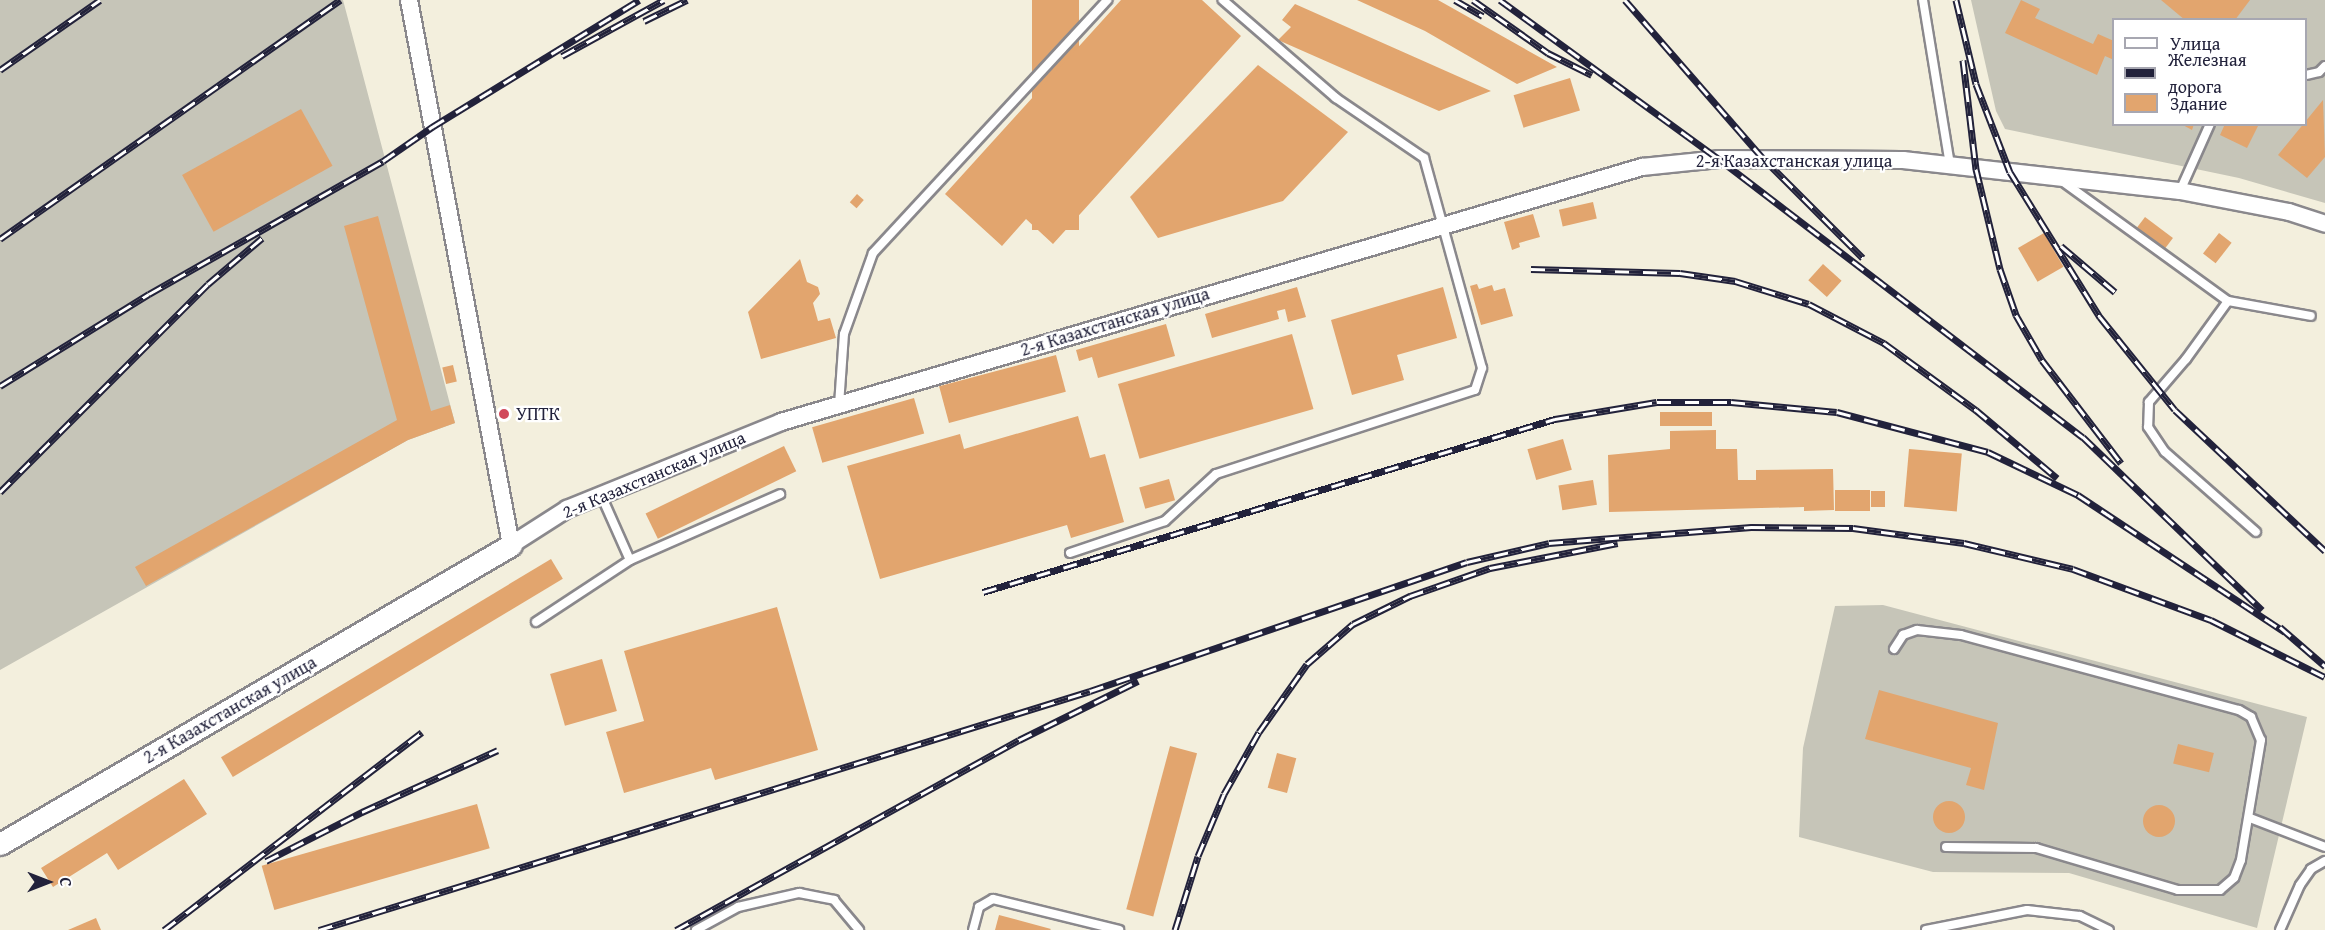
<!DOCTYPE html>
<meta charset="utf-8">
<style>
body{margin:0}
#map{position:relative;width:2325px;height:930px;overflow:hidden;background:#f3efdd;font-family:"Gentium Book Plus",serif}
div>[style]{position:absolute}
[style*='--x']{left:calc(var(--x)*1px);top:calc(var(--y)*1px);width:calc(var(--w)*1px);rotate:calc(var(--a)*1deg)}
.industrial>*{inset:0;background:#c6c5b8}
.building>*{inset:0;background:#e2a56e;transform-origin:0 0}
.round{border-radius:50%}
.roads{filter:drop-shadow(2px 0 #8a888c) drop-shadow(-2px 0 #8a888c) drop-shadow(0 2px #8a888c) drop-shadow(0 -2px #8a888c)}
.service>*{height:8px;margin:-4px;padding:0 4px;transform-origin:4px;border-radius:4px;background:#fff}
.minor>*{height:16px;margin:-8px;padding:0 8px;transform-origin:8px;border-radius:8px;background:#fff}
.tertiary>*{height:21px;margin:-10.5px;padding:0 10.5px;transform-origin:10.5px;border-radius:10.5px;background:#fff}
.rail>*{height:7px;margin-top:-3.5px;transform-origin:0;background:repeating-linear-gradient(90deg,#fff 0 14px,#22223b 0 28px);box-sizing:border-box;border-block:2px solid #22223b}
.dots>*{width:16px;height:16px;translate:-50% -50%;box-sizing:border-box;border:3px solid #fff;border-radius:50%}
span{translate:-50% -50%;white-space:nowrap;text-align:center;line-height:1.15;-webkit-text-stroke:4.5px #fff;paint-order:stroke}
.street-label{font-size:18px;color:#22223b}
.poi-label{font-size:18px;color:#22223b}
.left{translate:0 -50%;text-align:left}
.legend{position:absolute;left:2112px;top:18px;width:195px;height:108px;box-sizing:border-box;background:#fff;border:2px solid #a7a7b1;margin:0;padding:8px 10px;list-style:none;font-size:18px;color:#22223b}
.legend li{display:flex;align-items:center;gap:12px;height:30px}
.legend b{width:30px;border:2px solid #a7a7b1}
.north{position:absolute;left:18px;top:852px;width:60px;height:60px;-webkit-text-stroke:4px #fff;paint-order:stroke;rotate:90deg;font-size:16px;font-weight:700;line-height:24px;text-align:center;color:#22223b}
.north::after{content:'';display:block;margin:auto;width:21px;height:27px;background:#22223b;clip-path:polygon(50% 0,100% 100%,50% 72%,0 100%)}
</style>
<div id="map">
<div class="industrial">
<i style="clip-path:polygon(0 0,343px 0,455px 423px,408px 440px,0 670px)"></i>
<i style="clip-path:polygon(evenodd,1971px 0,2325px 0,2325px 203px,2239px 178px,2005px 129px,1996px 111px,1971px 0,2114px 20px,2306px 20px,2306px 124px,2114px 124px,2114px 20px)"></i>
<i style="clip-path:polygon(1883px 605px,2307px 717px,2257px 928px,2069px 873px,1933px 872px,1799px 837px,1803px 748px,1835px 606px)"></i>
</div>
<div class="building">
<i style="left:1032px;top:0;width:47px;height:230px"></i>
<i style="clip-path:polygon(1121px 0,1202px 0,1241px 36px,1053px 244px,1026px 219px,1002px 246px,945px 194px)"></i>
<i style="clip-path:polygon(1357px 0,1438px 0,1557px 67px,1517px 84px,1425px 31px)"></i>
<i style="clip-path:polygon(2021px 0,2040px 9px,2035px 18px,2093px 44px,2098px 34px,2114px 41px,2114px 60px,2105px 56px,2097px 75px,2005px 33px)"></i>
<i style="clip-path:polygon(2161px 0,2250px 0,2235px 20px,2185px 20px)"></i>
<i style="clip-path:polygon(1295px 4px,1491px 91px,1439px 111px,1278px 40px,1291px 27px,1282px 20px)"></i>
<i style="clip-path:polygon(1258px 65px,1348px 132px,1283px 201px,1158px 238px,1130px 197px)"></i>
<i style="left:1570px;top:78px;width:34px;height:59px;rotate:73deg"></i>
<i style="clip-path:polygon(2323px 100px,2325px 157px,2307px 178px,2278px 155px)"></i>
<i style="left:301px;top:109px;width:65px;height:136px;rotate:61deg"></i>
<i style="clip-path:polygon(2181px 124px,2194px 124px,2192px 130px)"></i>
<i style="clip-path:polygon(2225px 124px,2259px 124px,2247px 148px,2220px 135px)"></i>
<i style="left:857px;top:194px;width:9px;height:11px;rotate:41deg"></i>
<i style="left:1593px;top:202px;width:17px;height:35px;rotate:77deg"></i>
<i style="clip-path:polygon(1533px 214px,1540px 237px,1519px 243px,1520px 247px,1512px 250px,1504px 222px)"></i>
<i style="clip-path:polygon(378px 216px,431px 411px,450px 405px,455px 423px,408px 440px,146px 586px,135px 567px,397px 420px,344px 226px)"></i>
<i style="left:2145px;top:217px;width:35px;height:16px;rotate:37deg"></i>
<i style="left:2044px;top:233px;width:39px;height:30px;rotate:60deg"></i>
<i style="left:2219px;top:233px;width:16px;height:26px;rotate:38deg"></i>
<i style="clip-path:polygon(800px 259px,807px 282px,818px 287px,820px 294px,813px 303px,818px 321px,830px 318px,836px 338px,761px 359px,748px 312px)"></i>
<i style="left:1823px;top:264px;width:25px;height:22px;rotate:42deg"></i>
<i style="clip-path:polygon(1477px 284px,1479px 289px,1492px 285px,1494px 291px,1505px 288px,1513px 316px,1481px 325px,1470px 286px)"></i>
<i style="clip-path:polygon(1297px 287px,1306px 317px,1288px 322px,1285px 309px,1277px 311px,1279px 319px,1212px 338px,1205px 314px)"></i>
<i style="clip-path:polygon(1443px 287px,1457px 338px,1397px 355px,1404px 380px,1352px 395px,1331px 320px)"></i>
<i style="clip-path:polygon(1166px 324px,1175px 356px,1098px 378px,1092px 357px,1079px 361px,1076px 350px)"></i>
<i style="left:1292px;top:334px;width:78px;height:181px;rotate:74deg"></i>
<i style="left:1056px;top:355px;width:38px;height:121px;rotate:75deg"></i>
<i style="left:453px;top:365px;width:17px;height:11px;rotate:77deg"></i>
<i style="left:914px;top:398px;width:37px;height:106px;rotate:74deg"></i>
<i style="left:1712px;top:412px;width:14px;height:52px;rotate:90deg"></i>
<i style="clip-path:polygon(1078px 416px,1090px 458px,1105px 454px,1124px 522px,1071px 538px,1067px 525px,880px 579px,847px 466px,960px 434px,964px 449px)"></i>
<i style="clip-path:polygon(1716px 430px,1716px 449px,1737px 449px,1738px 480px,1756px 480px,1756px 470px,1833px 469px,1834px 510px,1804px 511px,1804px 507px,1609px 512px,1608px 455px,1670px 449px,1670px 431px)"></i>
<i style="left:1563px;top:439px;width:32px;height:37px;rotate:74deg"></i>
<i style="left:784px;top:446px;width:28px;height:154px;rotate:64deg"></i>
<i style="left:1909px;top:449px;width:53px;height:58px;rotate:5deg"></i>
<i style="left:1169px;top:479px;width:22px;height:31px;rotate:74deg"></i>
<i style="left:1593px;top:480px;width:25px;height:35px;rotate:81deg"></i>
<i style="left:1835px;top:490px;width:35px;height:21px"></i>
<i style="left:1871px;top:491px;width:14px;height:16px"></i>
<i style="left:551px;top:559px;width:23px;height:385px;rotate:59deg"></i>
<i style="clip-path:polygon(777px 607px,818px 750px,715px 780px,711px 768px,624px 793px,606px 732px,644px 721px,624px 651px)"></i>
<i style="left:602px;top:659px;width:54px;height:54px;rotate:74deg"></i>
<i style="clip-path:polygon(1879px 690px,1998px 723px,1984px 790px,1966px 785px,1971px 768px,1865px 739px)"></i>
<i style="left:2178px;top:744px;width:37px;height:20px;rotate:14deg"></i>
<i style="left:1170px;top:746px;width:28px;height:169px;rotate:15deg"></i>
<i style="left:1277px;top:753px;width:20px;height:36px;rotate:15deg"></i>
<i style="clip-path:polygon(184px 779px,207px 814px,118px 870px,107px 853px,53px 887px,41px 868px)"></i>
<i class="round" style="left:1933px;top:801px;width:32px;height:32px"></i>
<i style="left:477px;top:804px;width:46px;height:224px;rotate:74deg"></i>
<i class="round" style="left:2143px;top:805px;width:32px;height:32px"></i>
<i style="clip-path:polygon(999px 915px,1051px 929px,1050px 930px,995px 930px)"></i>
<i style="clip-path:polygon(96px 918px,101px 930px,68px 930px)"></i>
</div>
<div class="roads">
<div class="service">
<i style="--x:1923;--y:0;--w:167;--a:80.7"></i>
<i style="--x:2306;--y:75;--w:13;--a:-13"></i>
<i style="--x:2319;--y:72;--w:8;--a:-45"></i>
<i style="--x:2062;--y:181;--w:205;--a:35.9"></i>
<i style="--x:2228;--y:301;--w:72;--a:125.9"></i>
<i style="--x:2186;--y:359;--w:57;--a:130.7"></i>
<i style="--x:2149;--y:402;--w:25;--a:92"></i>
<i style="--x:2148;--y:427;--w:30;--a:56"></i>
<i style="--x:2165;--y:452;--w:121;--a:41.3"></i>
<i style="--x:2180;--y:191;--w:73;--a:-65.9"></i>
<i style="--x:2228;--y:301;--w:84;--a:10.2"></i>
<i style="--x:839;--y:405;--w:71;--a:-86"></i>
<i style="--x:844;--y:334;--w:86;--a:-70.3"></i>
<i style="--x:873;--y:253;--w:345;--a:-47.2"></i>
<i style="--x:601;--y:495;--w:71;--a:66"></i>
<i style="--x:630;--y:560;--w:164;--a:-23.7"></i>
<i style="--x:1070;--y:553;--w:100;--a:-18.6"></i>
<i style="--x:1165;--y:521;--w:69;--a:-42.7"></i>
<i style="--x:1216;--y:474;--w:272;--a:-18"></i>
<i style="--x:1475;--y:390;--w:23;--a:-72"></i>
<i style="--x:1482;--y:368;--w:218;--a:-105.4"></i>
<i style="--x:1424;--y:158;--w:107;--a:-145.7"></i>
<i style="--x:1336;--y:98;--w:150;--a:-139.1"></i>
<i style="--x:536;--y:622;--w:113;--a:-33.4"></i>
<i style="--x:1894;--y:649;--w:17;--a:-57"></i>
<i style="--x:1903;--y:635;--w:15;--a:-20"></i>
<i style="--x:1917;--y:630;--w:44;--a:6.5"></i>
<i style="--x:1961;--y:635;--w:288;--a:15.1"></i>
<i style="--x:2239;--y:710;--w:14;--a:30"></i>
<i style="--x:2251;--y:717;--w:25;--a:67"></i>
<i style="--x:2261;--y:740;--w:122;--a:99.5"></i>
<i style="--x:2241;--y:860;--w:19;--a:111"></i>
<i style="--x:2234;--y:878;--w:18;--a:139"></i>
<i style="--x:2220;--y:890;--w:42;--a:180"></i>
<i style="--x:2178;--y:890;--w:148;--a:-163.5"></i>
<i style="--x:2036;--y:848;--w:90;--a:-179.4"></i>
<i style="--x:2250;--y:818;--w:80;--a:21.1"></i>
<i style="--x:696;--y:930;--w:48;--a:-28.7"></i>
<i style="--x:738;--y:907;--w:63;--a:-12.9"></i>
<i style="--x:799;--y:893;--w:36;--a:11"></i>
<i style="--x:834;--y:900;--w:39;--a:50"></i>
<i style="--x:973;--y:930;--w:24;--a:-75"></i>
<i style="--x:979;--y:907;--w:16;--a:-30"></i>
<i style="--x:993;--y:899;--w:130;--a:13.8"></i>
<i style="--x:1926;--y:930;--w:103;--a:-11.2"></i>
<i style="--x:2027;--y:910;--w:53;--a:6.5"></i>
<i style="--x:2080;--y:916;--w:32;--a:26"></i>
<i style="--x:2280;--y:930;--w:49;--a:-66"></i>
<i style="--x:2300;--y:885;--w:19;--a:-55"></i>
<i style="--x:2311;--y:869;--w:16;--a:-30"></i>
</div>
<div class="minor">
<i style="--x:409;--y:0;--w:554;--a:79.4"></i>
<i style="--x:511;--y:545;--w:67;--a:-32.7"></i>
<i style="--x:567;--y:509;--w:231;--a:-22.1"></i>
<i style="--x:781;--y:422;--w:898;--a:-16.5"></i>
<i style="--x:1642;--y:167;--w:77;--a:-5.9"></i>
<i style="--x:1719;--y:159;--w:184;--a:0.3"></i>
<i style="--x:1903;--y:160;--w:279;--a:6.4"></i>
<i style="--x:2180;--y:191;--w:111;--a:10.9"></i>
<i style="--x:2289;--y:212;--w:38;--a:18"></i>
</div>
<div class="tertiary">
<i style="--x:0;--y:844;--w:592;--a:-30.33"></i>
</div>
</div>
<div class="rail">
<i style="--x:1455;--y:0;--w:32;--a:30"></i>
<i style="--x:1473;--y:0;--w:92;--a:35.2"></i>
<i style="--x:1548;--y:53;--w:49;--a:26.6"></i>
<i style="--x:1500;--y:0;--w:271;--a:36"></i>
<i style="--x:1719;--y:159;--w:458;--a:37.4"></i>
<i style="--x:2083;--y:437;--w:249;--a:44"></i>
<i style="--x:1625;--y:0;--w:210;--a:48.9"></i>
<i style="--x:1763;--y:158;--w:141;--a:45"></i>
<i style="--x:1956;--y:0;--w:86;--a:76.6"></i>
<i style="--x:1976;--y:84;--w:94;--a:68.9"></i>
<i style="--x:2010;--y:172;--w:171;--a:58.2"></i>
<i style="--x:2100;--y:317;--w:119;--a:51.1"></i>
<i style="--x:2175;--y:410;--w:206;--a:43.2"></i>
<i style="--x:644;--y:21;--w:48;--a:-26"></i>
<i style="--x:562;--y:56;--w:116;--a:-28.8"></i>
<i style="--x:1963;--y:60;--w:110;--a:83.2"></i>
<i style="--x:1976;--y:169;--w:103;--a:76.5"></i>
<i style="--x:2000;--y:269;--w:49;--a:70.8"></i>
<i style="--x:2016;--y:315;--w:52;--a:60"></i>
<i style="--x:2042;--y:360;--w:130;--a:52.5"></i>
<i style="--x:0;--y:70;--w:122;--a:-35"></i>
<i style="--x:0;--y:239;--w:416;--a:-35.1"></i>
<i style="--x:2061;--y:246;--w:71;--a:40.4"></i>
<i style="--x:1531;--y:269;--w:149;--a:1.5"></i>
<i style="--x:1680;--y:273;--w:56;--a:8.3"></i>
<i style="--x:1735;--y:281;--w:77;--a:17.3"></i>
<i style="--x:1809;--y:304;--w:85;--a:27.5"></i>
<i style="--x:1884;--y:343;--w:114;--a:36.1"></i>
<i style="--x:1976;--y:410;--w:106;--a:40"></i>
<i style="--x:0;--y:386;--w:175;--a:-31.7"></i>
<i style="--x:149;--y:294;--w:269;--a:-29.6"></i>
<i style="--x:383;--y:161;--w:60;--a:-34.8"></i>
<i style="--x:432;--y:127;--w:243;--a:-31.5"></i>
<i style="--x:0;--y:492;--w:294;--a:-45"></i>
<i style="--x:208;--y:284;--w:71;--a:-40.4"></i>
<i style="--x:983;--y:592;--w:598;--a:-16.83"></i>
<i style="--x:1555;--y:419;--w:103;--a:-9.5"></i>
<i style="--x:1657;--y:402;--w:74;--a:0"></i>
<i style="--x:1731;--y:402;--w:106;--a:5.4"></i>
<i style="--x:1837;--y:412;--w:156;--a:14.8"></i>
<i style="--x:1988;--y:452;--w:100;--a:25.5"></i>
<i style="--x:2078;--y:495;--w:248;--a:33.5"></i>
<i style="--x:2280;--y:627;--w:60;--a:40.9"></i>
<i style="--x:266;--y:861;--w:108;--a:-27"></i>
<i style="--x:362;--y:812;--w:149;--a:-24.5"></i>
<i style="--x:164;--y:930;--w:325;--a:-37.5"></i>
<i style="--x:319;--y:930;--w:807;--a:-17.22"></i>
<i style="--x:1090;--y:691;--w:398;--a:-18.9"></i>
<i style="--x:1467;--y:562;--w:84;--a:-13"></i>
<i style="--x:1549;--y:543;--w:203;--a:-4.5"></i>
<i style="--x:1751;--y:527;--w:102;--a:0.6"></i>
<i style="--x:1853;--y:528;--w:112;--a:7.7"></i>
<i style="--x:1964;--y:543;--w:112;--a:13.4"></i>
<i style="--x:2073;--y:569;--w:147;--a:20.3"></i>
<i style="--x:2211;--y:620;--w:127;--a:26.6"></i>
<i style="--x:676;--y:930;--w:392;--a:-29"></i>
<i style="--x:1019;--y:740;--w:133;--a:-26.4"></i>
<i style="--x:1175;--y:930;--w:77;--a:-72.7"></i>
<i style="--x:1198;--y:856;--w:67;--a:-67.2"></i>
<i style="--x:1224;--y:794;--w:71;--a:-60.6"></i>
<i style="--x:1259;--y:732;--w:83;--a:-54.8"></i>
<i style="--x:1307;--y:664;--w:61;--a:-41"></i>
<i style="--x:1353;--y:624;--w:64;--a:-26.2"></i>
<i style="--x:1410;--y:596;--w:85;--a:-19.3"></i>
<i style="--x:1490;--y:568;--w:130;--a:-11.1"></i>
</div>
<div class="dots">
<i style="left:504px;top:414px;background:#d1495b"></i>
</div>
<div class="street-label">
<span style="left:1794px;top:161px">2-я Казахстанская улица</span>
<span style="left:1115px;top:322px;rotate:-17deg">2-я Казахстанская улица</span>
<span style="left:654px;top:475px;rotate:-23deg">2-я Казахстанская улица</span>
<span style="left:230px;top:710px;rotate:-30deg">2-я Казахстанская улица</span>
</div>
<div class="poi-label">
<span class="left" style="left:516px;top:414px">УПТК</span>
</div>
<ul class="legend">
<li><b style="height:8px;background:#fff"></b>Улица</li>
<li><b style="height:8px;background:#22223b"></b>Железная дорога</li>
<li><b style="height:16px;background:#e2a56e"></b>Здание</li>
</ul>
<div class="north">С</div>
</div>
